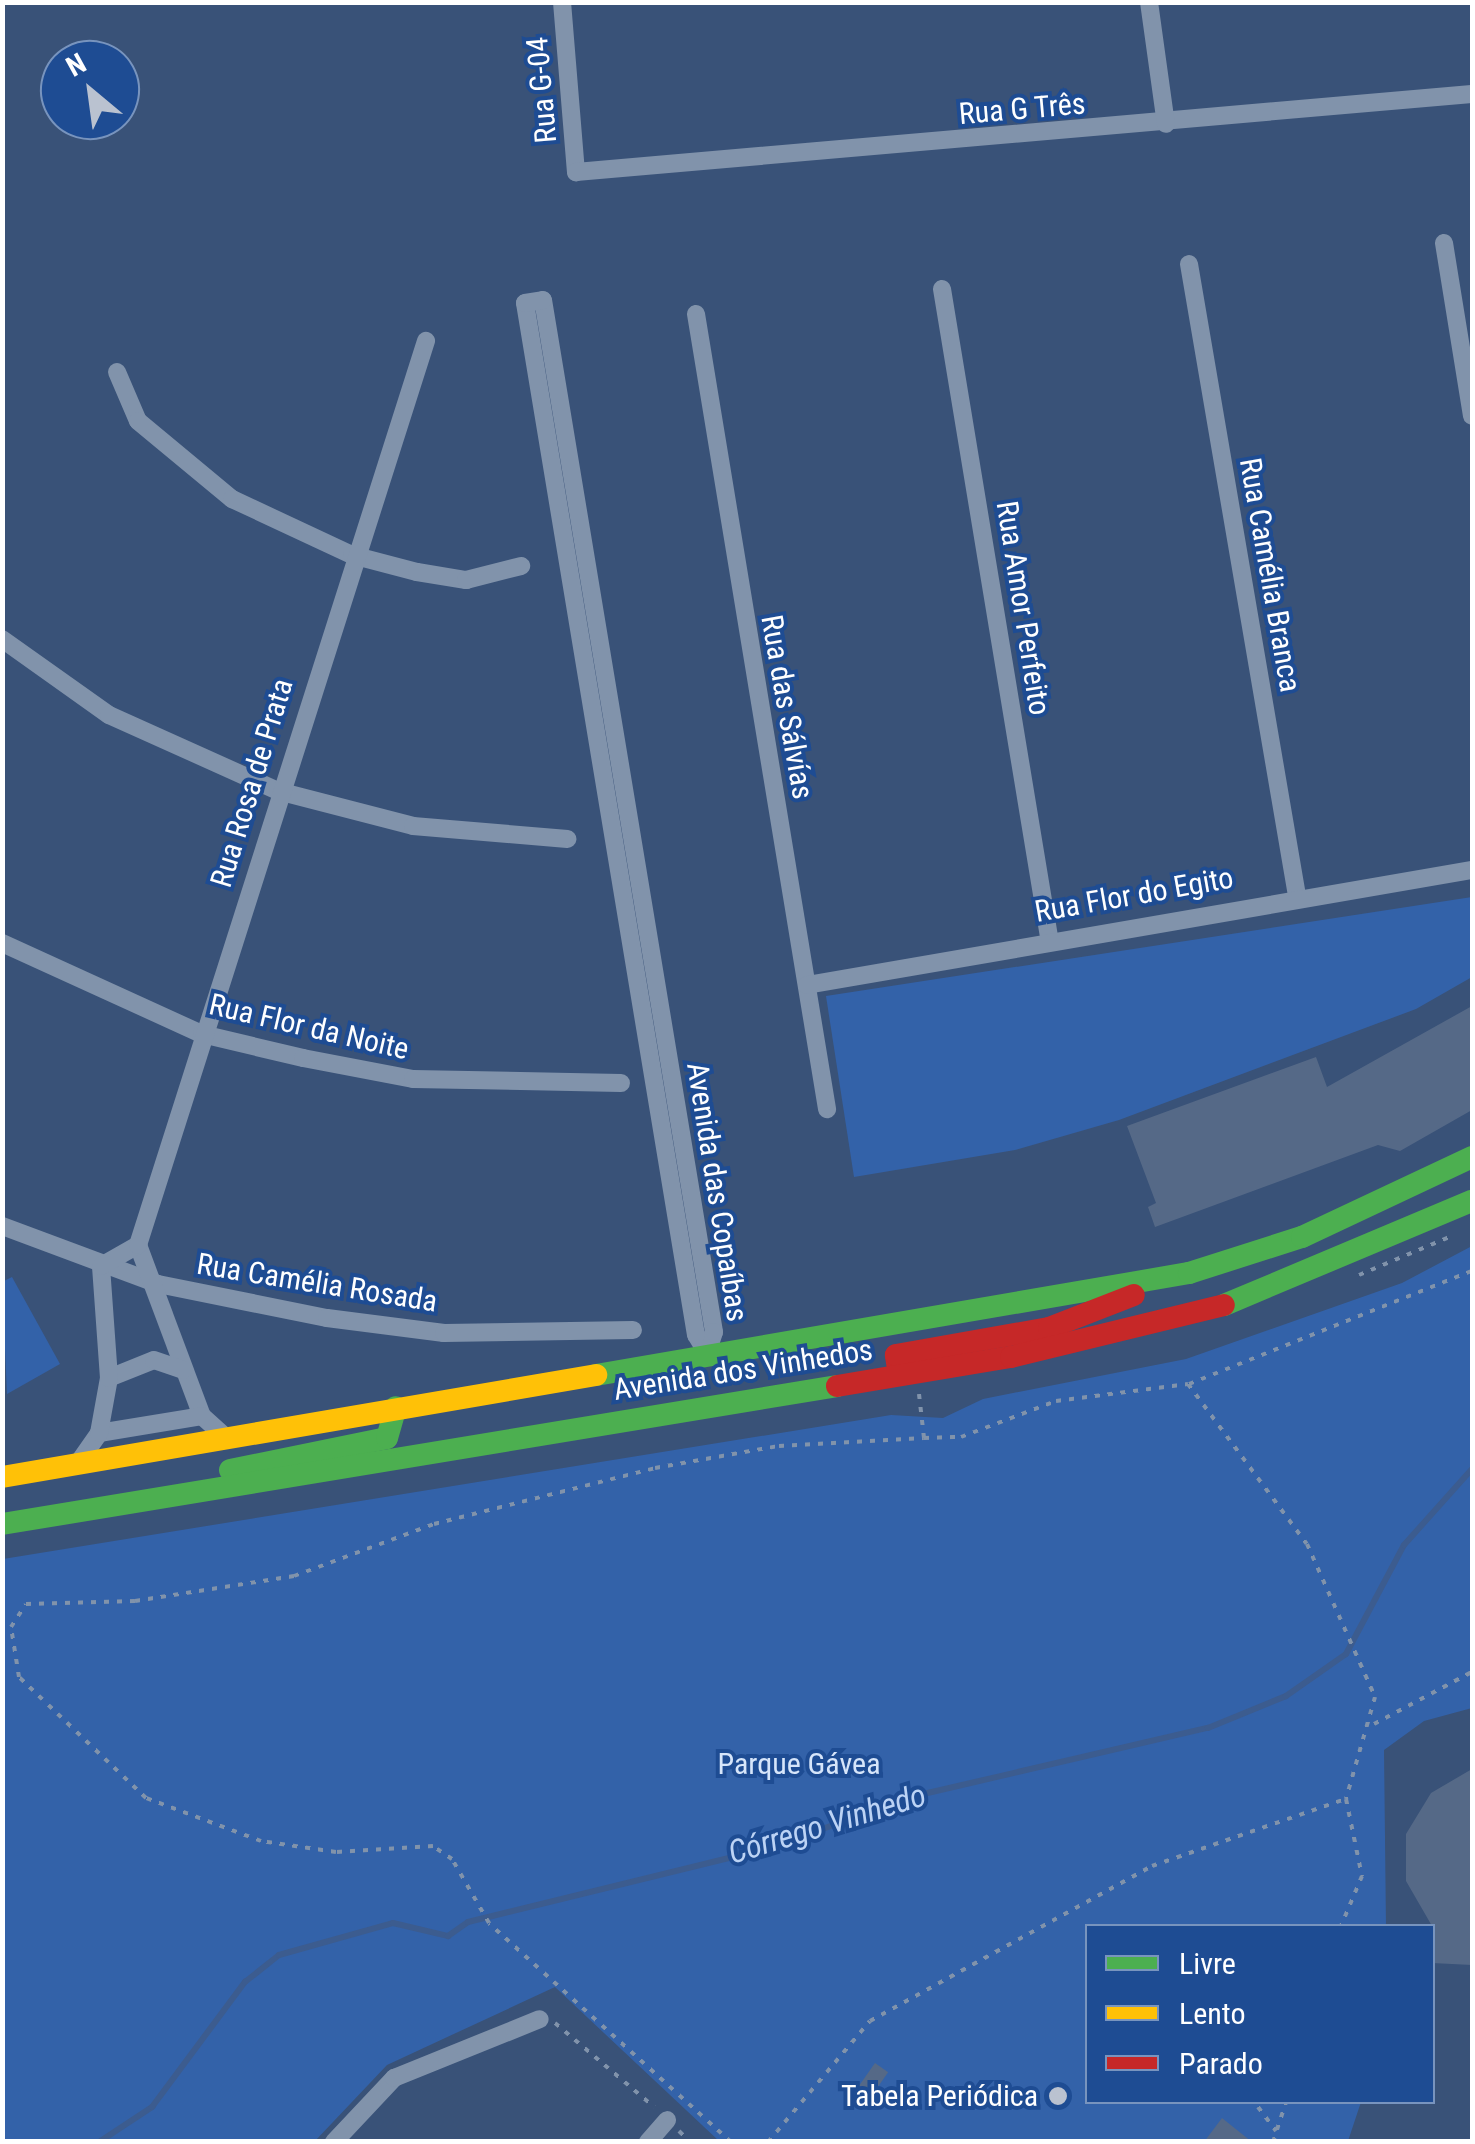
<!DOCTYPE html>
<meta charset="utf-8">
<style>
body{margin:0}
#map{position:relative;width:1475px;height:2144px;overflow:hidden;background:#395278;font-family:"Roboto Condensed",sans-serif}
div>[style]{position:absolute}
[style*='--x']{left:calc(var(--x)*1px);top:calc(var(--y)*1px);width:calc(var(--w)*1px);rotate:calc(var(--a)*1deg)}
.green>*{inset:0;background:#3362a9}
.stream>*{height:6px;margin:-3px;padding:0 3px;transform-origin:3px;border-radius:3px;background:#3c5c8f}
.building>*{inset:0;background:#556987;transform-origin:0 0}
.path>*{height:4px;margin-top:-2px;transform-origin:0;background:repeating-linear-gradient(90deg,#8193ab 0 5px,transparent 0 13px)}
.street>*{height:18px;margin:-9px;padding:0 9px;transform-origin:9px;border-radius:9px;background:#8193ab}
.fast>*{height:22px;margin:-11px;padding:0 11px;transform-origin:11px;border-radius:11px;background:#4caf50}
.slow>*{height:22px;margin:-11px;padding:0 11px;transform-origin:11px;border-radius:11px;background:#ffc107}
.jam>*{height:22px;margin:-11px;padding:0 11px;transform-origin:11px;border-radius:11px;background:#c62828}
.dots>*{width:28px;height:28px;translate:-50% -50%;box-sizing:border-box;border:5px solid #1e4c93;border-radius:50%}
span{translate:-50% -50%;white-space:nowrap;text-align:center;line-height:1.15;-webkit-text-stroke:8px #1e4c93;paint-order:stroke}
.street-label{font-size:30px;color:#fff}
.park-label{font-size:30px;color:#d6e5fa}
.poi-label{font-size:30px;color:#fff}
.right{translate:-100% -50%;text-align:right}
.water-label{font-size:32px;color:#bcd3f5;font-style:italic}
.frame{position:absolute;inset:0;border:5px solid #fff;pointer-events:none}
.legend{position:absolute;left:1085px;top:1924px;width:350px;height:180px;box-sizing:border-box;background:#1e4c93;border:2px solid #7894be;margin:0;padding:12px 18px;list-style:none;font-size:30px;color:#fff}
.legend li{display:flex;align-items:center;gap:20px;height:50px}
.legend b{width:50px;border:2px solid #7894be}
.north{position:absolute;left:40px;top:40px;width:100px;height:100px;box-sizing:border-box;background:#1e4c93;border:2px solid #7894be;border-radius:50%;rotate:331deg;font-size:28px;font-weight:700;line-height:40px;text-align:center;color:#fff}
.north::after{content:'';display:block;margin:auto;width:35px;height:45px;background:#bac2d0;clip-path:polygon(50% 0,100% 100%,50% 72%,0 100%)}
</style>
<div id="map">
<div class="green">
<i style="clip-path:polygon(1472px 897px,1472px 977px,1416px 1009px,1119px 1120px,1015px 1150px,854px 1177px,826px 996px)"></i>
<i style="clip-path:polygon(1472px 1246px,1472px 1708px,1424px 1721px,1384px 1750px,1386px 1926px,1088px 1926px,1088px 2102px,1361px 2102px,1348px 2141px,719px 2141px,555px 1987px,387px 2065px,315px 2141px,3px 2142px,3px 1559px,891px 1415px,943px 1418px,983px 1399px,1186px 1359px,1402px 1283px)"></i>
<i style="clip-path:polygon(12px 1277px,60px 1364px,7px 1394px,2px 1282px)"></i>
</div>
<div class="stream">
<i style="--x:99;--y:2142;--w:64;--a:-33.4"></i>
<i style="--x:152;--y:2107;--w:156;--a:-53.4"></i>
<i style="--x:245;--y:1982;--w:43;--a:-38.5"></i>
<i style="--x:279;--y:1955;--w:118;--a:-15.7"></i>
<i style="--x:393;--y:1923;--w:57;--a:13.3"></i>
<i style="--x:448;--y:1936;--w:24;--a:-35"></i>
<i style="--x:468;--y:1922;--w:306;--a:-13.8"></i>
<i style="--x:765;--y:1849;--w:163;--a:-19.3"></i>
<i style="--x:919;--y:1795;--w:297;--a:-13.1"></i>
<i style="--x:1208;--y:1728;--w:84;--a:-22.3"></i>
<i style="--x:1286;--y:1696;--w:73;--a:-35"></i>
<i style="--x:1346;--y:1654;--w:123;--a:-62"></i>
<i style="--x:1404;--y:1545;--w:102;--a:-48.2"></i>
</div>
<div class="building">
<i style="clip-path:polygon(1472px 1006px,1472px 1110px,1400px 1151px,1378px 1145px,1155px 1227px,1148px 1207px,1156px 1203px,1127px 1126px,1316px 1057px,1327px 1087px)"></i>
<i style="clip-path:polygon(1472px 1769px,1472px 1965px,1432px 1963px,1432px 1926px,1406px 1881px,1406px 1834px,1431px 1793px)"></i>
<i style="left:875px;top:2063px;width:16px;height:33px;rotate:35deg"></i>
<i style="clip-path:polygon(1222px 2118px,1252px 2142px,1204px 2142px)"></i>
</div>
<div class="path">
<i style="--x:1359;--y:1275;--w:101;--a:-22.8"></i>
<i style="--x:1189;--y:1384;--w:305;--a:-21.8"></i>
<i style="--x:919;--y:1394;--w:44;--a:83.5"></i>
<i style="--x:924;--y:1438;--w:37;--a:-2"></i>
<i style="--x:961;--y:1437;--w:102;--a:-20.8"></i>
<i style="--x:1056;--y:1401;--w:133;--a:-7.3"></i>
<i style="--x:1188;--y:1384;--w:199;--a:53.4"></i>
<i style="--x:1307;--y:1544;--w:167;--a:66"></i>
<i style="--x:1375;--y:1697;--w:106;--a:105.9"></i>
<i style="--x:1346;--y:1799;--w:79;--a:78.3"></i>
<i style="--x:1362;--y:1876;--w:54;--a:112.8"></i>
<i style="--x:1374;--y:1724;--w:111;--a:-28"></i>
<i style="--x:555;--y:2023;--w:130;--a:40.3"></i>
<i style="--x:1258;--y:2107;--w:30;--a:53"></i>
<i style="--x:679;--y:2131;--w:16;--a:45"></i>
<i style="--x:731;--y:2142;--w:326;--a:-137.9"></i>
<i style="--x:489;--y:1923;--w:74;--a:-120"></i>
<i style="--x:452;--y:1859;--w:23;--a:-146"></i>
<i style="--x:433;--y:1846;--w:97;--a:176.5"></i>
<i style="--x:336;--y:1852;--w:76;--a:-171.7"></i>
<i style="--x:261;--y:1841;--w:123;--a:-159.5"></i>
<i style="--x:146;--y:1798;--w:175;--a:-136.4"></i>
<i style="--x:19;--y:1677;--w:51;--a:-99.1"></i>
<i style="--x:11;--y:1627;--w:27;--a:-57"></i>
<i style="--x:26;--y:1604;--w:109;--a:-1.6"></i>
<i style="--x:135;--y:1601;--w:161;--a:-8.9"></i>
<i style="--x:294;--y:1576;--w:149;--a:-20.4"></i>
<i style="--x:434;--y:1524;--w:228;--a:-14.2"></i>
<i style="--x:655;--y:1468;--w:126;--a:-10.1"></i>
<i style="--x:779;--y:1446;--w:145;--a:-3.2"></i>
<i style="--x:768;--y:2142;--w:158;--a:-49.9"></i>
<i style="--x:870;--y:2021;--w:322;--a:-28.8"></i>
<i style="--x:1152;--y:1866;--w:205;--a:-19.1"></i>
<i style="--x:1273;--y:2142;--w:42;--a:-72"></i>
</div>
<div class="street">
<i style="--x:562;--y:2;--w:171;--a:85.3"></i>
<i style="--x:576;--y:172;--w:899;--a:-4.98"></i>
<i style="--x:1149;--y:2;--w:123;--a:82.1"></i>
<i style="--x:1444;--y:243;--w:175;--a:80.8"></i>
<i style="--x:1189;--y:264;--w:641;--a:80.3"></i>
<i style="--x:942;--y:289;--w:657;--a:80.62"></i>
<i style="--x:543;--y:300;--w:1046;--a:80.59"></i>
<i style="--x:714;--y:1332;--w:22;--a:108"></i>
<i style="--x:707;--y:1353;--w:21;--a:-121"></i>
<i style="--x:696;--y:1335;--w:1046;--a:-99.41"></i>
<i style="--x:525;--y:303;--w:18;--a:-9"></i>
<i style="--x:696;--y:314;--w:806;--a:80.64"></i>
<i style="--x:117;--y:372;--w:53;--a:66.8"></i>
<i style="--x:138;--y:421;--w:122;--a:39.7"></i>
<i style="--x:232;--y:499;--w:132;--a:25"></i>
<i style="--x:352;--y:555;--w:67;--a:14.7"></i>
<i style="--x:417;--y:572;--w:50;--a:9.3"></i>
<i style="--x:466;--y:580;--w:57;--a:-14.3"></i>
<i style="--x:2;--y:639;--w:131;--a:35.4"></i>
<i style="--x:109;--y:715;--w:185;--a:24.2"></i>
<i style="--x:278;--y:791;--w:139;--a:14.5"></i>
<i style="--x:413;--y:826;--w:155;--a:4.8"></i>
<i style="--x:2;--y:943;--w:220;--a:24.5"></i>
<i style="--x:202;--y:1034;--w:104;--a:13.4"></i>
<i style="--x:303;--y:1058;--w:112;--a:10.8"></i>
<i style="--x:413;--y:1079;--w:208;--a:1.1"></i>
<i style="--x:807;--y:985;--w:675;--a:-9.81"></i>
<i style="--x:2;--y:1226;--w:166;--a:20.4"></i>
<i style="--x:158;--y:1284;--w:172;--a:11.4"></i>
<i style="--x:327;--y:1318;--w:118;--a:7.3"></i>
<i style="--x:444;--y:1333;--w:189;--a:-0.9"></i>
<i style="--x:138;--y:1245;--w:183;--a:69.5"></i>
<i style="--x:202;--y:1416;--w:28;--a:42"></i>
<i style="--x:109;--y:1378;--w:48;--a:-21.8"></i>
<i style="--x:154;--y:1360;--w:31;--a:19"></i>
<i style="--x:99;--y:1433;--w:104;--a:-9.4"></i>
<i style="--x:81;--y:1459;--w:32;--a:-55"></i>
<i style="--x:99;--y:1433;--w:56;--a:-79.7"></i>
<i style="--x:109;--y:1378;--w:112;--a:-94.1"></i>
<i style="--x:101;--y:1266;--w:43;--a:-29.6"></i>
<i style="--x:138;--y:1245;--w:949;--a:-72.33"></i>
<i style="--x:334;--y:2142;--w:88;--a:-46.8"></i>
<i style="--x:394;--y:2078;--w:157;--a:-22"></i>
<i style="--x:648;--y:2142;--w:29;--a:-49"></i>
</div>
<div class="fast">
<i style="--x:1224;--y:1305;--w:269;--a:-22.8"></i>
<i style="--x:596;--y:1375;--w:602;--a:-9.76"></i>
<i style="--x:1189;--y:1273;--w:119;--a:-17.7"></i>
<i style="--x:1302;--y:1237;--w:188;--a:-25.2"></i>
<i style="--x:230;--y:1470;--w:160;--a:-11.5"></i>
<i style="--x:387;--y:1438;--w:32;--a:-74"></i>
<i style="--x:2;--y:1524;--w:846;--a:-9.38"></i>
</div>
<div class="slow">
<i style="--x:2;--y:1477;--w:603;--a:-9.74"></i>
</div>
<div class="jam">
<i style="--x:899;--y:1375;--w:20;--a:-99"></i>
<i style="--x:896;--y:1355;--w:155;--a:-10"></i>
<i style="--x:1049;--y:1328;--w:91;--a:-21.2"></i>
<i style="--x:837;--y:1386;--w:176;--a:-9.5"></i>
<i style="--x:1011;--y:1357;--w:219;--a:-13.7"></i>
</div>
<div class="dots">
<i style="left:1058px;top:2096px;background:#bac2d0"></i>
</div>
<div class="street-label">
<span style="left:542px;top:90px;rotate:-95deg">Rua G-04</span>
<span style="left:1022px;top:109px;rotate:-5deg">Rua G Três</span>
<span style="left:1270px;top:575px;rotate:80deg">Rua Camélia Branca</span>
<span style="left:1023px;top:608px;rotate:81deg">Rua Amor Perfeito</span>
<span style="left:787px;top:707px;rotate:80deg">Rua das Sálvías</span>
<span style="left:252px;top:783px;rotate:-73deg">Rua Rosa de Prata</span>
<span style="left:1134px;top:895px;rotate:-10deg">Rua Flor do Egito</span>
<span style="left:309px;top:1027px;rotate:13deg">Rua Flor da Noite</span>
<span style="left:717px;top:1192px;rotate:81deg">Avenida das Copaíbas</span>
<span style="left:317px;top:1283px;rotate:9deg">Rua Camélia Rosada</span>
<span style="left:743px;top:1370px;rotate:-9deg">Avenida dos Vinhedos</span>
</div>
<div class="park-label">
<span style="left:799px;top:1764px">Parque Gávea</span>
</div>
<div class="poi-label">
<span class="right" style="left:1038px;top:2096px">Tabela Periódica</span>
</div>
<div class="water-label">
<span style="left:827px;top:1824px;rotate:-17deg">Córrego Vinhedo</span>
</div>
<div class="frame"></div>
<ul class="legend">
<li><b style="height:12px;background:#4caf50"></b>Livre</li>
<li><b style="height:12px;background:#ffc107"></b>Lento</li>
<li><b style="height:12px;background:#c62828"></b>Parado</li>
</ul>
<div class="north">N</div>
</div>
